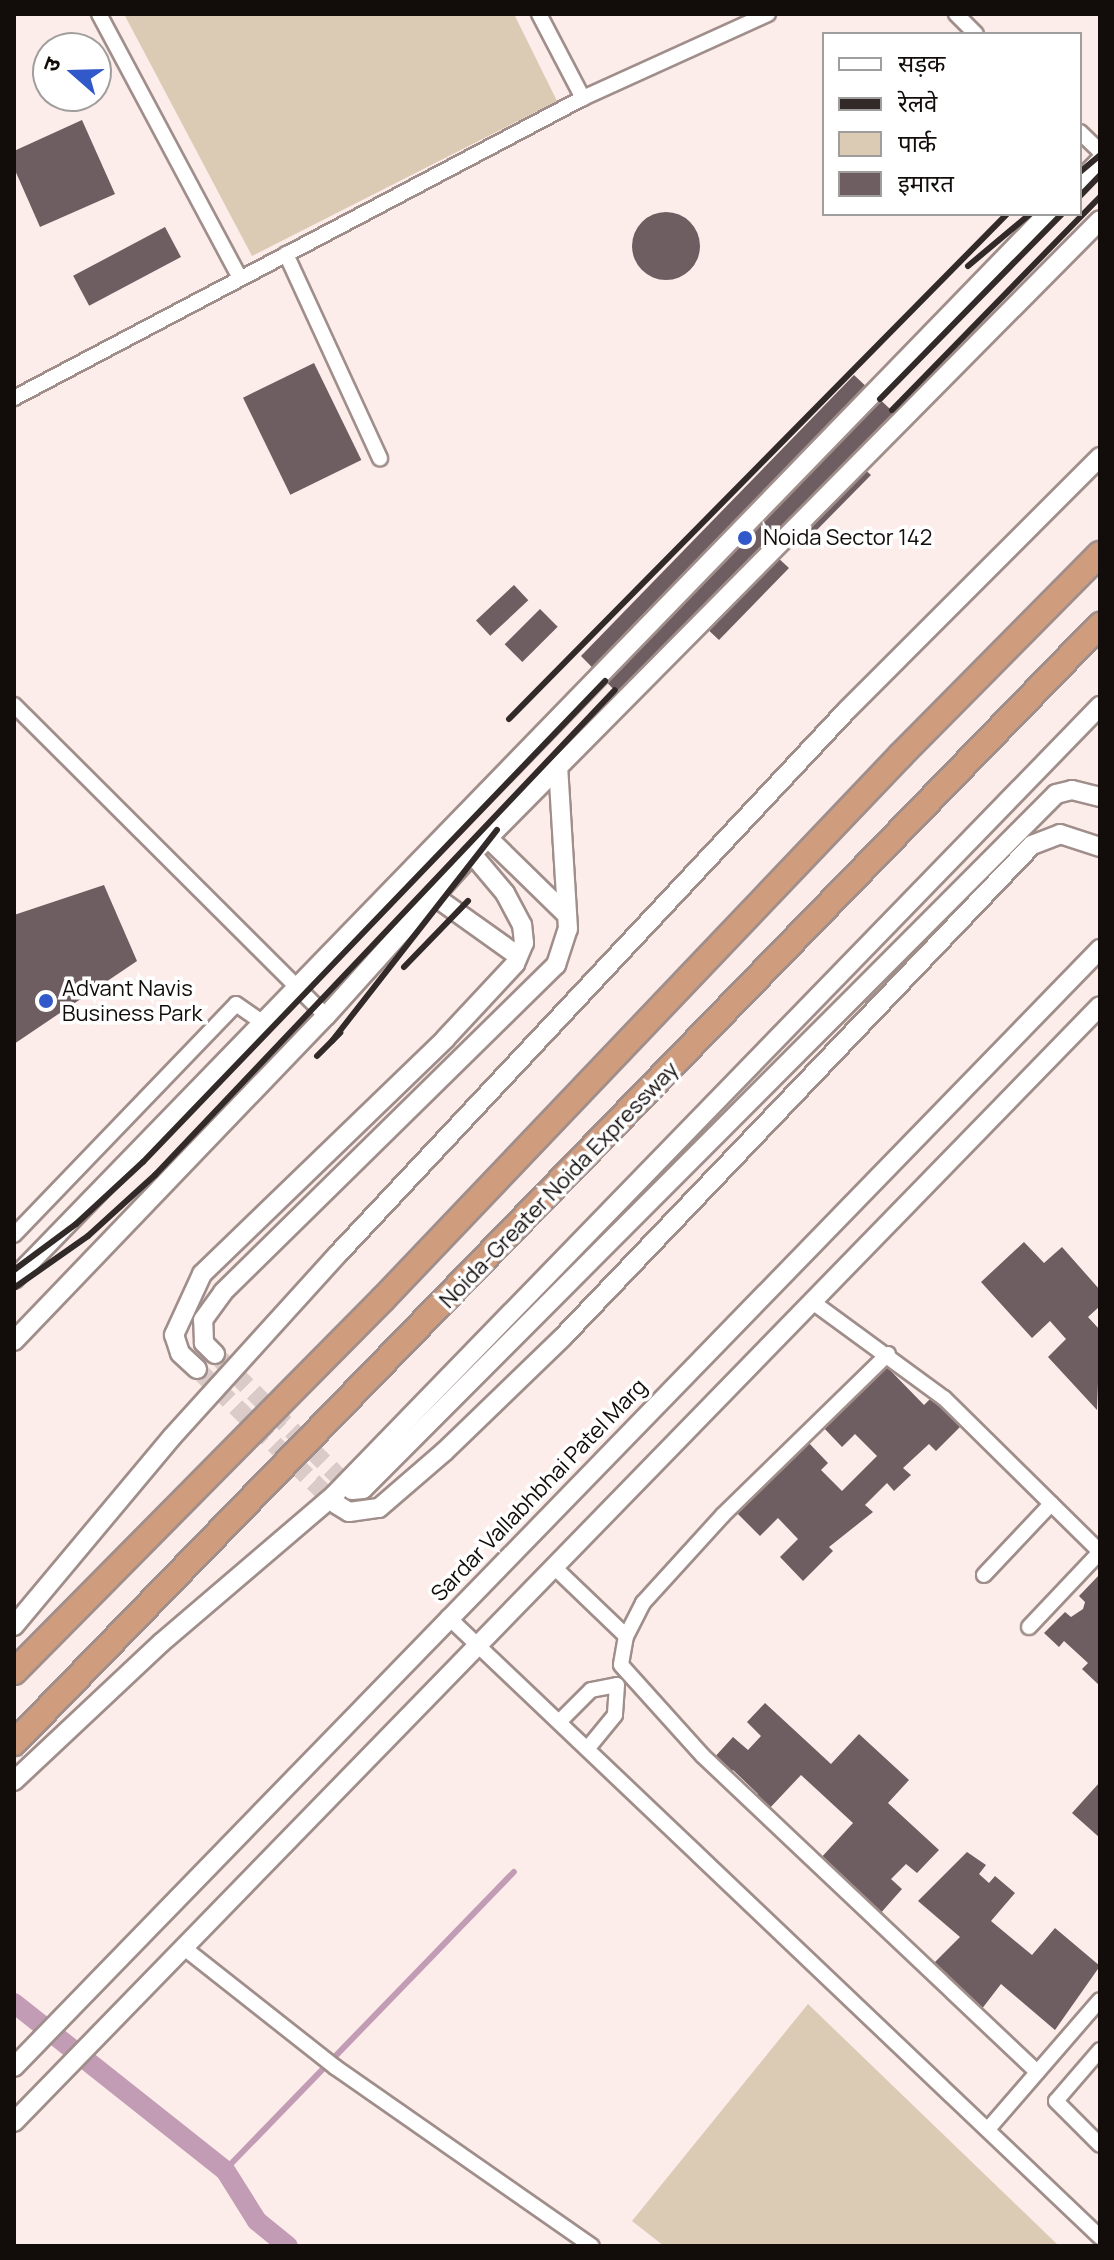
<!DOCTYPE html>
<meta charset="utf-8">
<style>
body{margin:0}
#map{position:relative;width:1114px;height:2260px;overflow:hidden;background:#fdedea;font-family:Manrope,"Noto Sans Devanagari",sans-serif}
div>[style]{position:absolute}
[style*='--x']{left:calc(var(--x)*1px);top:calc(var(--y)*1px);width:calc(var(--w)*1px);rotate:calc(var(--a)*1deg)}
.green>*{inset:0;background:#dbcab4}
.stream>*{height:6px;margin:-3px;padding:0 3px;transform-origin:3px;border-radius:3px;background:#c29cb5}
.canal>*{height:20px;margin:-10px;padding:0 10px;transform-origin:10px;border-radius:10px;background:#c29cb5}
.building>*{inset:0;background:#6e5d61;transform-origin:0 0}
.round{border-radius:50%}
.tertiary-tunnel>*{height:18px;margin-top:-9px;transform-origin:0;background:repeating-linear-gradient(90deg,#dacbc9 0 18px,transparent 0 27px)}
.roads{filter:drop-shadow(2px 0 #a08e8b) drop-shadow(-2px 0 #a08e8b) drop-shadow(0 2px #a08e8b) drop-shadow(0 -2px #a08e8b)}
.minor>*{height:14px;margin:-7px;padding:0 7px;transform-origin:7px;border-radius:7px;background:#fff}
.tertiary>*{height:18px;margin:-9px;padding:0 9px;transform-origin:9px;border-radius:9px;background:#fff}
.trunk>*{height:24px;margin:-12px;padding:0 12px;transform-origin:12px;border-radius:12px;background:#d09c7e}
.rail>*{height:6px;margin:-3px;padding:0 3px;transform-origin:3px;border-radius:3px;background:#312a29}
.dots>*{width:22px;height:22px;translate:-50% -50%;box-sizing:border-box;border:4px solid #fff;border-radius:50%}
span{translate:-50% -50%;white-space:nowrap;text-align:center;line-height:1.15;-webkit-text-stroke:7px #fff;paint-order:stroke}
.poi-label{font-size:22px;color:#120c0b}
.left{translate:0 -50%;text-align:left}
.street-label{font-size:22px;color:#120c0b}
.frame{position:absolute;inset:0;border:16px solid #120c0b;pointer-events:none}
.legend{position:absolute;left:822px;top:32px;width:260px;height:184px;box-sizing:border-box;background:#fff;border:2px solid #a09e9d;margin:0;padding:10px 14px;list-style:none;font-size:24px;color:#120c0b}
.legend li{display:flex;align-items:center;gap:16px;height:40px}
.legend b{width:40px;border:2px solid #a09e9d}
.north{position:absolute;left:32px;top:32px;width:80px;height:80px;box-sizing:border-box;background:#fff;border:2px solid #a09e9d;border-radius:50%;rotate:290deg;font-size:22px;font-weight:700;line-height:32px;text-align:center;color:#120c0b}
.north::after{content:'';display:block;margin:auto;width:28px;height:36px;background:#3159c9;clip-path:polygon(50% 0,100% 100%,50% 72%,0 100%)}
</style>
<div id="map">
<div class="green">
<i style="clip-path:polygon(124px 14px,514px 14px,557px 101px,252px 256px)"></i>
<i style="clip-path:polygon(808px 2004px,1059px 2246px,664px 2246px,632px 2221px)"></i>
</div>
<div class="stream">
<i style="--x:225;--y:2170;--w:415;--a:-45.9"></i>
</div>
<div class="canal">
<i style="--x:14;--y:2003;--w:269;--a:38.4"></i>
<i style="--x:225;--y:2170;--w:60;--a:57.9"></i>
<i style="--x:257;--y:2221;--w:40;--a:39"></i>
</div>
<div class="building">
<i style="clip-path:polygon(82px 120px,115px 194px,40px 227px,14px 168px,14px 151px)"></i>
<i class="round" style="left:632px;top:212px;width:68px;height:68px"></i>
<i style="left:165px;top:227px;width:34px;height:104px;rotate:62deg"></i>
<i style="left:314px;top:363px;width:108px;height:79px;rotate:64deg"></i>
<i style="clip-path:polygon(854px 375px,906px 424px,863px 468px,871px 475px,805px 542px,797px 534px,776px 556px,789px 568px,719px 640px,703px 625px,627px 703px,581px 656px)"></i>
<i style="left:514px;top:585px;width:21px;height:52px;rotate:47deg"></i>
<i style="left:540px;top:609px;width:25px;height:50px;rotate:45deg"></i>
<i style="clip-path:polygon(104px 885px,137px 961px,14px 1044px,14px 915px)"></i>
<i style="clip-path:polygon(1024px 1242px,1044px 1263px,1062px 1247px,1100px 1290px,1100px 1306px,1088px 1317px,1100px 1330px,1097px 1410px,1048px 1357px,1066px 1339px,1050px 1321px,1032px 1338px,981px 1282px)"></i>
<i style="clip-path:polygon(885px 1365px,924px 1405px,931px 1398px,960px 1427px,936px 1451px,929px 1444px,903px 1468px,911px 1475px,894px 1491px,887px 1483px,865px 1505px,873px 1512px,829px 1547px,833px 1551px,803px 1581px,780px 1557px,798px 1539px,778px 1518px,760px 1536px,735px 1511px,807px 1441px,828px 1463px,821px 1470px,842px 1491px,877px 1456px,855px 1434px,842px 1447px,822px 1426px)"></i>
<i style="clip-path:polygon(1100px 1574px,1100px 1686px,1082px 1669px,1088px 1663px,1064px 1641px,1059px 1647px,1044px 1633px,1065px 1612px,1071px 1617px,1083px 1609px,1085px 1602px,1079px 1596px)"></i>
<i style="clip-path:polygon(765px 1703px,831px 1764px,859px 1734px,909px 1780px,888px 1803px,939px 1850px,917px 1873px,906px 1864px,891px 1879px,902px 1889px,879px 1915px,819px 1860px,853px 1823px,801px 1775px,767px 1811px,754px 1799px,758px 1794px,733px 1770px,728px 1775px,712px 1760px,733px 1737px,748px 1750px,761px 1736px,747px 1722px)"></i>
<i style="clip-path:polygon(1100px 1782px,1100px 1838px,1072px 1813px)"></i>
<i style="clip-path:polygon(967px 1852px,986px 1865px,979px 1874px,989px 1883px,995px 1876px,1015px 1893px,991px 1921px,1032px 1955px,1055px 1928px,1100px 1966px,1055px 2030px,1001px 1984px,981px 2010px,930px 1967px,960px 1937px,918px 1901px)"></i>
</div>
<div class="tertiary-tunnel">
<i style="--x:215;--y:1354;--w:193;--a:44.8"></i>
<i style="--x:197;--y:1369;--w:194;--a:44.2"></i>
</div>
<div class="roads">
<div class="minor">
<i style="--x:99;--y:14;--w:299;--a:61.9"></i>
<i style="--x:539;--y:14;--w:95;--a:62.4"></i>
<i style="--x:956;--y:14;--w:28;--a:45"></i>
<i style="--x:1080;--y:132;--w:28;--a:44"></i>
<i style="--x:286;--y:254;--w:225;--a:65.3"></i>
<i style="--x:14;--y:398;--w:643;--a:-27.8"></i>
<i style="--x:583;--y:98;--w:203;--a:-24.4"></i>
<i style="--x:14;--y:705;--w:441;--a:44.9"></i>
<i style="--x:14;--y:1235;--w:320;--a:-46.1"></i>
<i style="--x:236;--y:1004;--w:32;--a:35"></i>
<i style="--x:814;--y:1303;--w:161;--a:36.2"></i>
<i style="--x:944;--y:1398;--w:219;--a:44.6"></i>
<i style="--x:888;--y:1354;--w:231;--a:135.7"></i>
<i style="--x:723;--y:1515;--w:119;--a:132.3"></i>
<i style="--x:643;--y:1603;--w:37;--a:117"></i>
<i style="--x:626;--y:1636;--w:29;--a:100"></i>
<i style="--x:621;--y:1665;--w:122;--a:48"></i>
<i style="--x:703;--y:1756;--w:460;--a:43.4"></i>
<i style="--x:553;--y:1566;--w:101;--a:43.8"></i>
<i style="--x:984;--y:1575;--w:98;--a:-46.7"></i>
<i style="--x:448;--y:1617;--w:900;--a:43.56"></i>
<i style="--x:1029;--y:1627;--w:103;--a:-46.6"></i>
<i style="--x:560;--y:1721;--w:44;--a:-45"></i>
<i style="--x:591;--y:1690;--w:26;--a:-11"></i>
<i style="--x:617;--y:1685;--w:30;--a:94"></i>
<i style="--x:615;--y:1715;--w:43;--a:129.3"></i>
<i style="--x:183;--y:1947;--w:194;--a:38.3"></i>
<i style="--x:335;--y:2067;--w:313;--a:34.9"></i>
<i style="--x:1100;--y:2050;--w:67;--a:130.8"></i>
<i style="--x:1056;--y:2101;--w:62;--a:45"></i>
<i style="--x:989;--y:2128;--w:169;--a:-49.1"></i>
</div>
<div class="tertiary">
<i style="--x:1080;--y:181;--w:28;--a:-45"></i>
<i style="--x:488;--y:838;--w:110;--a:44.3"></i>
<i style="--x:434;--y:896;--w:103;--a:35.5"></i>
<i style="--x:14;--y:1279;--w:1484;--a:-45.87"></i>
<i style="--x:14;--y:1341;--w:451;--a:-46.2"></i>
<i style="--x:326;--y:1016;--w:218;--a:-48"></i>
<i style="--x:472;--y:854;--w:892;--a:-45.27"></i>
<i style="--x:215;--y:1354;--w:16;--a:-135"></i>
<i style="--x:204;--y:1343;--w:23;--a:-92"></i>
<i style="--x:203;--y:1320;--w:34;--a:-54"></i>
<i style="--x:223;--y:1292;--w:467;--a:-44.5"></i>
<i style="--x:556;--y:965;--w:38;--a:-72"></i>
<i style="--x:568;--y:929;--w:162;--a:-93.5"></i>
<i style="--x:197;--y:1369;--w:23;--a:-137"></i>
<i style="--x:180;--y:1353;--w:19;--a:-108"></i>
<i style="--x:174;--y:1335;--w:67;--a:-65.3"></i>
<i style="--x:202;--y:1274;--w:338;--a:-44"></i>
<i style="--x:445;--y:1039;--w:103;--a:-47"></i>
<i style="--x:515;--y:964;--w:23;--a:-67"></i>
<i style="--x:524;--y:943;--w:18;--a:-96"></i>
<i style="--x:522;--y:925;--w:36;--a:-118"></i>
<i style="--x:505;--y:893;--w:51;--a:-130.2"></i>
<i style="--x:352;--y:1490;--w:11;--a:-5"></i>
<i style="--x:363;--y:1489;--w:981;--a:-45.08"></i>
<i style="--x:1056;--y:794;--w:16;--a:-14"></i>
<i style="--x:1072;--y:790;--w:29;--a:14"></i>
<i style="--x:336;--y:1504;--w:15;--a:32"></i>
<i style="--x:349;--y:1512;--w:30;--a:-8"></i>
<i style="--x:379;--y:1508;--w:87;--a:-40.8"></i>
<i style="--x:445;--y:1451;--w:163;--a:-44"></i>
<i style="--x:562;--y:1338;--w:681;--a:-46.37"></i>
<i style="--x:1032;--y:845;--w:30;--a:-21"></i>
<i style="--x:1060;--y:834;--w:42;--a:18"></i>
<i style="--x:14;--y:1626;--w:246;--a:-50.1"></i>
<i style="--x:172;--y:1437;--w:247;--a:-47.8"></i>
<i style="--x:338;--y:1254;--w:745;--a:-46.9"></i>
<i style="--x:847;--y:710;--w:358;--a:-45"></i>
<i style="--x:14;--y:1781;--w:202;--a:-43.2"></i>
<i style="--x:161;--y:1643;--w:228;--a:-40.5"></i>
<i style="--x:334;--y:1495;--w:1100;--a:-45.85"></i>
<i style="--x:14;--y:2067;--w:1559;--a:-45.83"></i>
<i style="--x:14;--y:2122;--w:1557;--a:-45.78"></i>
</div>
<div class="trunk">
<i style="--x:14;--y:1672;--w:525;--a:-45.31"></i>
<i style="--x:383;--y:1299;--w:751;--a:-46.4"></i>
<i style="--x:901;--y:755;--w:283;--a:-45.3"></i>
<i style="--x:14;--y:1743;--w:1559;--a:-45.83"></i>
</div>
</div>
<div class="rail">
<i style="--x:1080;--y:172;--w:26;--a:-40"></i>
<i style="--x:1080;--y:196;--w:29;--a:-46"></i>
<i style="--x:968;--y:266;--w:81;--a:-40"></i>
<i style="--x:880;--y:399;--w:260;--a:-45.5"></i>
<i style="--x:892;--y:410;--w:298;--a:-45.7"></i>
<i style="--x:509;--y:719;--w:709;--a:-45.4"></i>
<i style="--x:404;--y:967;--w:92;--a:-45.9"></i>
<i style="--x:332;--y:1041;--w:268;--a:-52"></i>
<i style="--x:317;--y:1056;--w:33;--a:-45"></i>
<i style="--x:14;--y:1270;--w:77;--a:-36.6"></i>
<i style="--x:76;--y:1224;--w:91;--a:-42.8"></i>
<i style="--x:143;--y:1162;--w:667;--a:-46.15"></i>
<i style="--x:14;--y:1288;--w:90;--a:-35.1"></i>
<i style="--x:88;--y:1236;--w:91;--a:-42.3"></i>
<i style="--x:155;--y:1175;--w:668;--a:-46.52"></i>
</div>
<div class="dots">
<i style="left:745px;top:538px;background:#3159c9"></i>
<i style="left:46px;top:1001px;background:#3159c9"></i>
</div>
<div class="poi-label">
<span class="left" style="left:763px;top:538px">Noida Sector 142</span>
<span class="left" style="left:62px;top:1001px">Advant Navis<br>Business Park</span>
</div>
<div class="street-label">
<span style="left:559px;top:1185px;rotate:-46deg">Noida-Greater Noida Expressway</span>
<span style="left:539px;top:1490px;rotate:-46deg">Sardar Vallabhbhai Patel Marg</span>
</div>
<div class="frame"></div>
<ul class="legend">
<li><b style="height:10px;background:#fff"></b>सड़क</li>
<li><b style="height:10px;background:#312a29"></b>रेलवे</li>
<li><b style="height:22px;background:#dbcab4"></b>पार्क</li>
<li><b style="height:22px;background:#6e5d61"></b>इमारत</li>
</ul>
<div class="north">उ</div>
</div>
